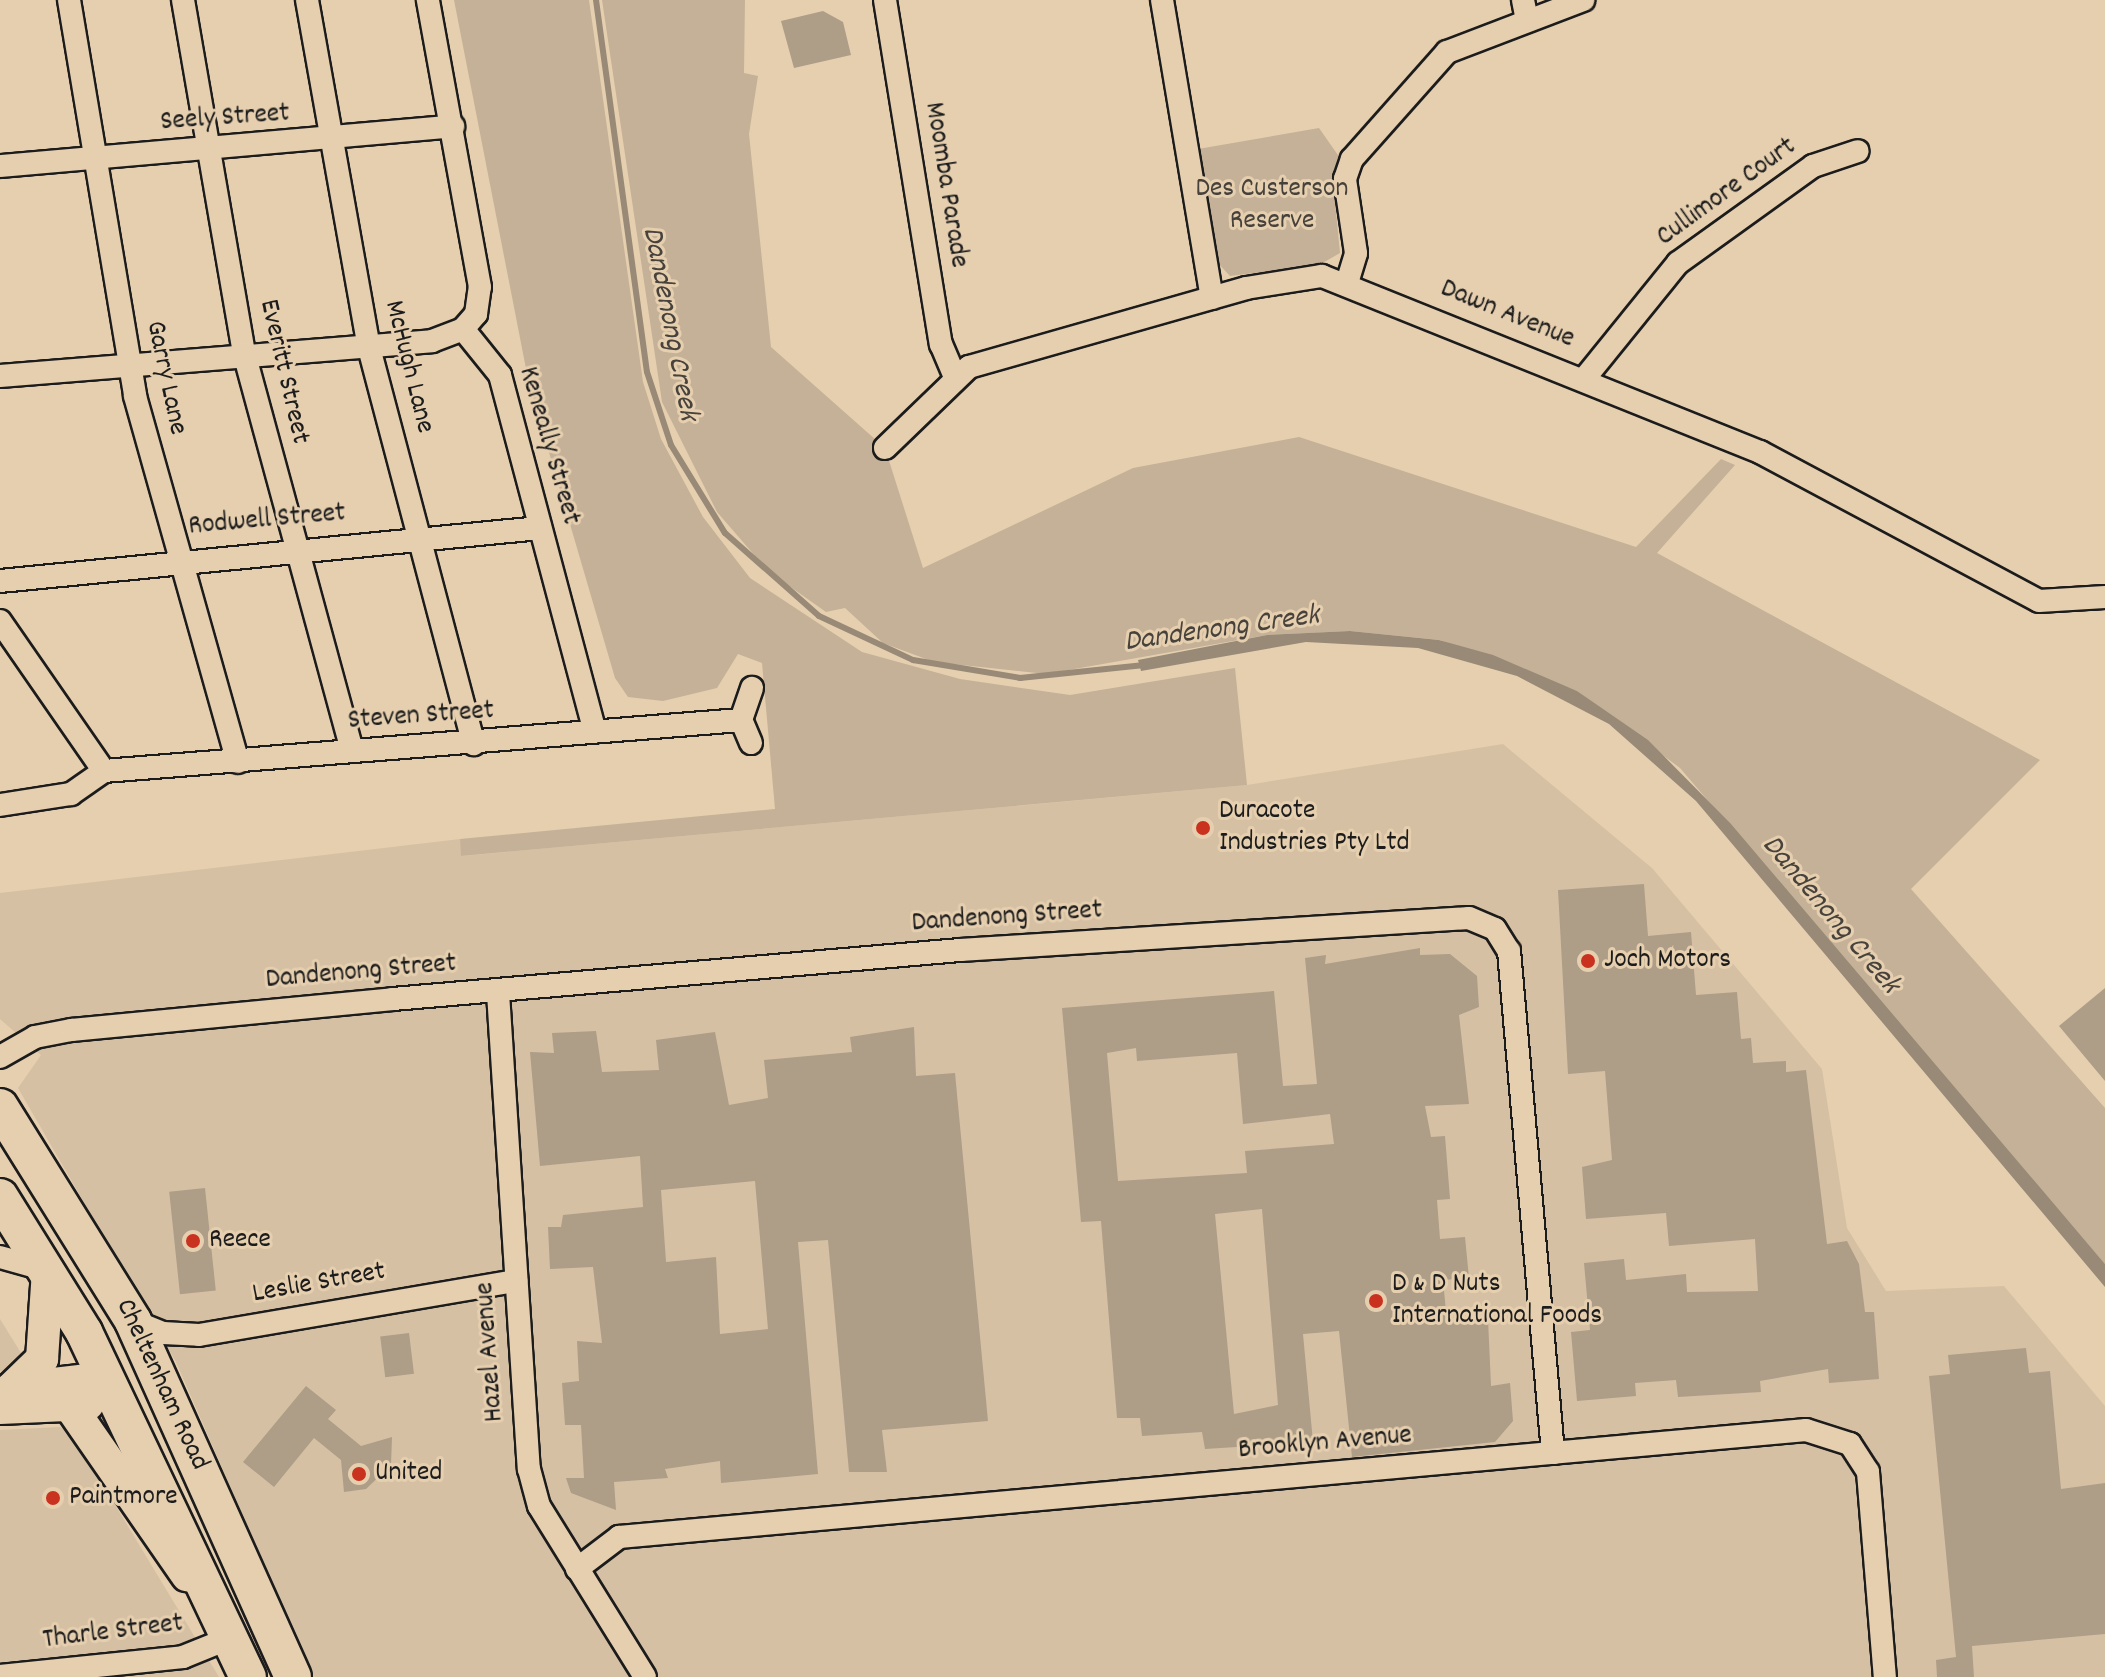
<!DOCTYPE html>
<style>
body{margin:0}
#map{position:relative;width:2105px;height:1677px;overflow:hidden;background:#e6cfaf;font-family:Dekko,sans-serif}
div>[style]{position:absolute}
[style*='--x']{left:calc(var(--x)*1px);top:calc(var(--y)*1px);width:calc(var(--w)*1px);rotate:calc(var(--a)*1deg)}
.built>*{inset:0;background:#d5c0a3}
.green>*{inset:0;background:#c5b197}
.water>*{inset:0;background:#988a77}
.stream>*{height:6px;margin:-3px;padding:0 3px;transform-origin:3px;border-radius:3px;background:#988a77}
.building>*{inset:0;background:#ae9d87;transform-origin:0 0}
.roads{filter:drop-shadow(2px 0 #1c1c1c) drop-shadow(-2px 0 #1c1c1c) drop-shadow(0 2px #1c1c1c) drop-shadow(0 -2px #1c1c1c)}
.minor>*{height:22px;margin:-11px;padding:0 11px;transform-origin:11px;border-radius:11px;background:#e6cfaf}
.secondary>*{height:32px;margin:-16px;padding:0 16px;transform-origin:16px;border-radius:16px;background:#e6cfaf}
.primary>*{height:36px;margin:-18px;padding:0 18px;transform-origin:18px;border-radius:18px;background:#e6cfaf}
.dots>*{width:22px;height:22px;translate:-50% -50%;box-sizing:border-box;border:4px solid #e6cfaf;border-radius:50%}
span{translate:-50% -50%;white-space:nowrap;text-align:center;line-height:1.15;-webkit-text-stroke:6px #e6cfaf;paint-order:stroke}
.street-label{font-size:28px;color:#1c1c1c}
.park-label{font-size:28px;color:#46413b}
.poi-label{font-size:28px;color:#1c1c1c}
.left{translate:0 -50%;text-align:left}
.water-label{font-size:30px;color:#47423c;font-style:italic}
</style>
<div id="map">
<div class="built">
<i style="clip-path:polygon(1503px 744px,1652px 868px,1822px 1069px,1847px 1228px,1886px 1291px,2004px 1286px,2105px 1406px,2105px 1677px,313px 1677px,176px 1362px,18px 1088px,41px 1055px,0 1019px,0 893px,460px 839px,462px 856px,1247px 785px)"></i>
<i style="clip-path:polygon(0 1319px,21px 1353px,10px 1370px,0 1371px)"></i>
<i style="clip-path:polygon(60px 1427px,71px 1432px,219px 1677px,0 1677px,0 1430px)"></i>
</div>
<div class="green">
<i style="clip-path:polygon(454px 0,589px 0,643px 382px,661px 439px,703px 517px,750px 578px,862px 652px,960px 679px,1070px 695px,1235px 668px,1247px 785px,461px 856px,460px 839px,775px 809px,762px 663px,738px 654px,717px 688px,663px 701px,628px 697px,615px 678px,529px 384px)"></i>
<i style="clip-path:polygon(602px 0,745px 0,744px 73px,758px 76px,749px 134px,771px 347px,885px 448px,923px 568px,1133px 468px,1299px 437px,1636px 547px,1721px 459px,1735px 465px,1657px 553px,2040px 760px,1911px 889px,2105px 1108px,2105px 1264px,1680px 768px,1577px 691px,1440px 640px,1350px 631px,1267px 635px,1046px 674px,934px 662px,883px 643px,845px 608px,826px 612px,768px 571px,717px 512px,662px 402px)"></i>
<i style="clip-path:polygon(1319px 128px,1340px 158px,1333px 181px,1340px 253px,1319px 265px,1230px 276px,1217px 262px,1198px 149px)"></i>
</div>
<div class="water">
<i style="clip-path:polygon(1350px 631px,1439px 640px,1493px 655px,1577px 691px,1648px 740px,1731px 824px,2105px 1264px,2105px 1287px,1696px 801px,1609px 724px,1517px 676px,1418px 648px,1306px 642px,1141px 671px,1138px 660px,1267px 635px)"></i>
</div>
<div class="stream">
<i style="--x:596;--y:0;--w:375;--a:82.2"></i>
<i style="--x:647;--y:372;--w:77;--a:71.8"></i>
<i style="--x:671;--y:445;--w:103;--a:58.5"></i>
<i style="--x:725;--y:533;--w:125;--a:41.4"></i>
<i style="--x:819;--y:616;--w:104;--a:25.1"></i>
<i style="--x:913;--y:660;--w:109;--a:9.5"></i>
<i style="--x:1020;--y:678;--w:125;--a:-6"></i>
</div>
<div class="building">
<i style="clip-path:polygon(823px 11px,843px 22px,851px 55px,794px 68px,781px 21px)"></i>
<i style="clip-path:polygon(1644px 884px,1648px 936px,1691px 932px,1696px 995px,1737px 992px,1741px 1039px,1751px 1038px,1753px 1063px,1786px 1061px,1786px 1072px,1806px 1070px,1827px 1244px,1847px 1241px,1859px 1264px,1865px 1312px,1874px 1312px,1879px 1379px,1829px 1383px,1828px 1369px,1760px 1381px,1761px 1392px,1678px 1397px,1676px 1380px,1635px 1383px,1636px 1396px,1577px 1401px,1571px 1332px,1590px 1330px,1584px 1263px,1624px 1259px,1626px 1280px,1686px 1274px,1687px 1292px,1758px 1291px,1755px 1239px,1669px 1246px,1666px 1213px,1586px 1219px,1582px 1167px,1612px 1160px,1605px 1071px,1568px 1074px,1558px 890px)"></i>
<i style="clip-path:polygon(evenodd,1420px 948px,1420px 955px,1450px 954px,1477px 976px,1479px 1007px,1459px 1015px,1469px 1104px,1425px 1106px,1431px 1137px,1445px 1136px,1450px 1199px,1437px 1200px,1440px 1239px,1465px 1237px,1469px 1278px,1443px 1280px,1447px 1322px,1488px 1319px,1491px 1386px,1510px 1383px,1513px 1421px,1495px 1442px,1352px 1457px,1339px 1331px,1303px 1334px,1313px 1442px,1205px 1449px,1202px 1432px,1142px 1436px,1140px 1418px,1117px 1418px,1101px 1221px,1081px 1222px,1062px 1008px,1274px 991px,1283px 1086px,1317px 1084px,1305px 958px,1326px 955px,1325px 964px,1420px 948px,1136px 1048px,1137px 1061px,1237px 1053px,1243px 1124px,1330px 1114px,1334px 1144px,1245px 1151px,1247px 1173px,1118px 1181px,1107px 1053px,1136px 1048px,1420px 948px,1262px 1209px,1278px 1405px,1234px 1414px,1215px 1214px,1262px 1209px)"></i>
<i style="clip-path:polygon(2105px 988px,2105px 1081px,2059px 1026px)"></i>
<i style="clip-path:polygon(evenodd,914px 1027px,916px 1076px,955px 1073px,988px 1421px,882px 1430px,887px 1472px,849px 1472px,828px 1240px,798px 1242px,818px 1474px,721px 1483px,720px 1461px,665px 1469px,668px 1478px,614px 1482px,616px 1510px,571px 1493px,566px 1478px,584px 1478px,581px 1425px,565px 1425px,562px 1383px,579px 1381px,577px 1341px,602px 1343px,593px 1267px,550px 1269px,548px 1227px,561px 1227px,563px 1215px,643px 1207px,640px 1156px,540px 1166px,530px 1052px,554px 1053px,552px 1033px,596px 1031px,602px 1072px,659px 1070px,656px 1040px,715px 1032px,729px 1105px,768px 1098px,764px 1060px,852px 1052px,850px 1037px,914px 1027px,755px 1181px,768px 1329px,720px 1334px,716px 1257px,666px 1262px,661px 1190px,755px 1181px)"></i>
<i style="left:205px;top:1188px;width:103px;height:36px;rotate:84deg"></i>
<i style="left:409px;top:1333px;width:41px;height:29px;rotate:83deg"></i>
<i style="clip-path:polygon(2026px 1348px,2029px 1373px,2050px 1371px,2061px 1489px,2105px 1483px,2105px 1634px,1972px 1646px,1974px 1677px,1937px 1677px,1936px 1660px,1956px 1657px,1929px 1376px,1950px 1374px,1948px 1355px)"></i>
<i style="clip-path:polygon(306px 1386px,336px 1410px,328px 1419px,361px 1446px,392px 1437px,391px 1465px,366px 1489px,344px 1492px,341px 1460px,314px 1438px,274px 1487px,243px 1462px)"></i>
</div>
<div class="roads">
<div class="minor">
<i style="--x:69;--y:0;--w:401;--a:80.5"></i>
<i style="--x:135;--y:396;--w:380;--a:74.3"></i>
<i style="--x:183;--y:0;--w:358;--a:80.2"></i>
<i style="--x:244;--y:353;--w:412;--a:74.8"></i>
<i style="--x:307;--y:0;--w:349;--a:79.9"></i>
<i style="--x:368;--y:344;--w:414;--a:75.2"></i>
<i style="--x:885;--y:0;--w:349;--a:80.8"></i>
<i style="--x:941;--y:344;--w:36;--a:67"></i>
<i style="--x:1162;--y:0;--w:302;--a:80.5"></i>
<i style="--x:1523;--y:0;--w:21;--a:79"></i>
<i style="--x:0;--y:166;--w:455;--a:-5"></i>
<i style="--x:1347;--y:283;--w:31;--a:-73"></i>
<i style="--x:1356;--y:253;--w:75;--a:-98.5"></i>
<i style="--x:1345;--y:179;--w:21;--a:-71"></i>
<i style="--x:1352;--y:159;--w:143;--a:-48.4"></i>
<i style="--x:1447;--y:52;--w:146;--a:-20.9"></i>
<i style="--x:463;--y:329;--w:59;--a:51.2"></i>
<i style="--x:500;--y:375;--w:369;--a:75.1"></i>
<i style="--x:0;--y:376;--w:433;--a:-4.6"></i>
<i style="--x:432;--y:341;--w:33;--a:-21"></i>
<i style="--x:463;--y:329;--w:20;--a:-49"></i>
<i style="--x:476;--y:314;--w:27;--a:-82"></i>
<i style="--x:480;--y:287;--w:292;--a:-100.3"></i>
<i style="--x:1584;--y:379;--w:149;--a:-51"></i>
<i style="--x:1678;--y:263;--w:166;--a:-35.7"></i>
<i style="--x:1813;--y:166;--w:47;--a:-18.4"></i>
<i style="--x:885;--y:448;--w:117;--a:-44"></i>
<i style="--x:969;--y:367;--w:288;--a:-15.9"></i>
<i style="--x:1246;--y:288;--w:77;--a:-9"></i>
<i style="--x:1322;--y:276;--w:472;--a:21.9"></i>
<i style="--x:1760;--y:452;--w:316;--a:28.1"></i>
<i style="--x:2039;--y:601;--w:66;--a:-3.5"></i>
<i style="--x:0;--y:581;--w:543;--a:-5.61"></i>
<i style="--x:0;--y:621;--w:183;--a:55.3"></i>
<i style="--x:751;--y:743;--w:25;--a:-113"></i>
<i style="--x:741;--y:720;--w:34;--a:-71"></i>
<i style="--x:104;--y:771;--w:639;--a:-4.58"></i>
<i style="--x:0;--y:805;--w:72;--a:-8.8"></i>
<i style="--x:71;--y:794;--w:40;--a:-34.9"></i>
<i style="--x:498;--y:993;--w:477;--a:86.3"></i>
<i style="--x:529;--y:1469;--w:38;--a:75"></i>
<i style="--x:539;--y:1506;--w:201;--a:58.2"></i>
<i style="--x:0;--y:1057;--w:40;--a:-29.7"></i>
<i style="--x:35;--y:1037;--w:38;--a:-11"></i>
<i style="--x:72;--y:1030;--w:322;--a:-5.5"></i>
<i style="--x:393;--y:999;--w:569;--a:-4.94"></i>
<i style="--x:960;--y:950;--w:510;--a:-3.6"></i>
<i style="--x:1469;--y:918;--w:28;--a:23"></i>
<i style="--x:1495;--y:929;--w:26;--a:58"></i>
<i style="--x:1509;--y:951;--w:504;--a:84.99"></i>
<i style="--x:0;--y:1257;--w:49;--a:15.5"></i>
<i style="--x:133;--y:1321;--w:32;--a:22"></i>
<i style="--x:163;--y:1333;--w:36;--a:3"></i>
<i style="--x:199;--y:1335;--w:322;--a:-9.7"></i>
<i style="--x:577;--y:1569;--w:53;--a:-37.3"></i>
<i style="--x:619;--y:1537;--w:1192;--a:-5.15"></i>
<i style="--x:1806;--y:1430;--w:46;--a:17.7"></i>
<i style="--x:1850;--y:1444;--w:33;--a:57"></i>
<i style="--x:1868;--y:1472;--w:206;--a:85.3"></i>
<i style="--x:0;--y:1676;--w:184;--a:-5.9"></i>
<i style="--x:183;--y:1657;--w:51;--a:-22"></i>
</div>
<div class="secondary">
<i style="--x:12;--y:1388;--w:42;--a:-44"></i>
<i style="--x:42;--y:1359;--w:88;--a:-86.1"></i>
<i style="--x:11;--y:1389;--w:95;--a:-6.7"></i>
<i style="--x:70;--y:1406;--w:206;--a:55.3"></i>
<i style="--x:0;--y:1408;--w:88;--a:-2.6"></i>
</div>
<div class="primary">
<i style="--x:0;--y:1107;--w:252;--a:58.1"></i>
<i style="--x:133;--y:1321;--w:390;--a:65.8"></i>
<i style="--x:0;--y:1197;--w:159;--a:58.1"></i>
<i style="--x:84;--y:1332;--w:382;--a:64.6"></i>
</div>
</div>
<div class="dots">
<i style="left:1203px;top:828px;background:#c8321e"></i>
<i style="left:1588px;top:961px;background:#c8321e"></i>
<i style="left:193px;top:1241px;background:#c8321e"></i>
<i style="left:1376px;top:1301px;background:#c8321e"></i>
<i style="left:359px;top:1474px;background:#c8321e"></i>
<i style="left:53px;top:1498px;background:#c8321e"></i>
</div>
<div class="street-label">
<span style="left:225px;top:119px;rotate:-4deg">Seely Street</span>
<span style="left:945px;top:185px;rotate:81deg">Moomba Parade</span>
<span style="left:1727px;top:193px;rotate:-36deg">Cullimore Court</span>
<span style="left:1507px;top:315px;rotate:22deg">Dawn Avenue</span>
<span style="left:408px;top:367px;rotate:76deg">McHugh Lane</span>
<span style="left:283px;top:372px;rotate:77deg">Everitt Street</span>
<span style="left:165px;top:378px;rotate:78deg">Garry Lane</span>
<span style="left:548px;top:446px;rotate:74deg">Keneally Street</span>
<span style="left:267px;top:521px;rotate:-5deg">Rodwell Street</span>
<span style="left:421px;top:717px;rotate:-4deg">Steven Street</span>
<span style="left:1007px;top:918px;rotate:-4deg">Dandenong Street</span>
<span style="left:361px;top:973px;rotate:-5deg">Dandenong Street</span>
<span style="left:319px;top:1284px;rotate:-10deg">Leslie Street</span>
<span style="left:491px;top:1352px;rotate:-94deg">Hazel Avenue</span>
<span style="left:161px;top:1385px;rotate:65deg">Cheltenham Road</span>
<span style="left:1325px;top:1444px;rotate:-5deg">Brooklyn Avenue</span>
<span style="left:113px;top:1633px;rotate:-7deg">Tharle Street</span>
</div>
<div class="park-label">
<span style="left:1272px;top:206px">Des Custerson<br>Reserve</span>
</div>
<div class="poi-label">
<span class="left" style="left:1219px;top:828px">Duracote<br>Industries Pty Ltd</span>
<span class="left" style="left:1604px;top:961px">Joch Motors</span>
<span class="left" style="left:209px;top:1241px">Reece</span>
<span class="left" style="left:1392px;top:1301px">D &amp; D Nuts<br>International Foods</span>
<span class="left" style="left:375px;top:1474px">United</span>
<span class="left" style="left:69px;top:1498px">Paintmore</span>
</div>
<div class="water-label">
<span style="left:668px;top:324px;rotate:79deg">Dandenong Creek</span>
<span style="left:1222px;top:631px;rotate:-8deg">Dandenong Creek</span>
<span style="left:1829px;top:916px;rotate:50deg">Dandenong Creek</span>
</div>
</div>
